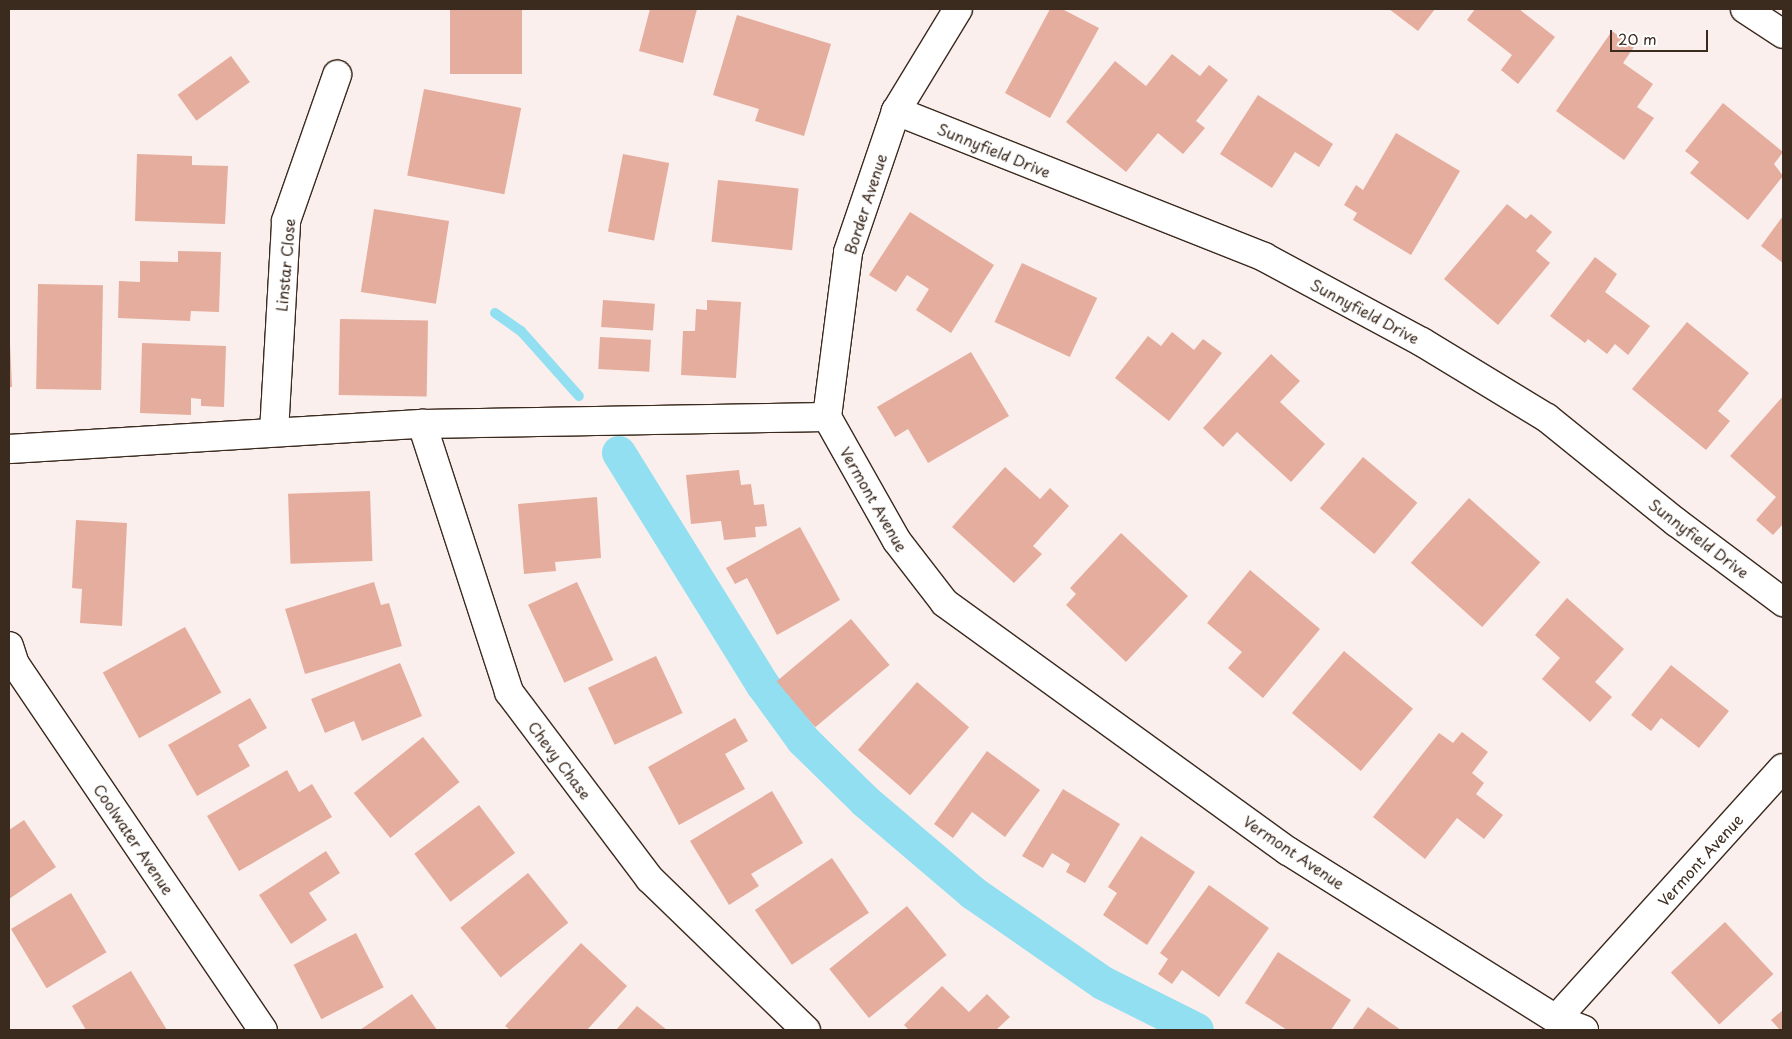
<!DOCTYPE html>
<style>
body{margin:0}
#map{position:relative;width:1792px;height:1039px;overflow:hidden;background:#faefec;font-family:"Playpen Sans",sans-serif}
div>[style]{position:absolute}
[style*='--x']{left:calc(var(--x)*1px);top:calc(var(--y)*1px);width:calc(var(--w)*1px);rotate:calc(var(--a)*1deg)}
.stream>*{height:10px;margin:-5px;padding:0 5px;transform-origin:5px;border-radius:5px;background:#91dff0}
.canal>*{height:34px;margin:-17px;padding:0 17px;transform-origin:17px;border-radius:17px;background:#91dff0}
.building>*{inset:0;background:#e5ad9e;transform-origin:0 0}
.roads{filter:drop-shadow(1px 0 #3b2a1e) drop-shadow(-1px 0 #3b2a1e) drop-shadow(0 1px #3b2a1e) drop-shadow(0 -1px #3b2a1e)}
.minor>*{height:28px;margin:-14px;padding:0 14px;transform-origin:14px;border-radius:14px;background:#fff}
span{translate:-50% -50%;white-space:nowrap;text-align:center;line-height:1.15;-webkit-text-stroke:4px #fff;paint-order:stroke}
.street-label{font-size:15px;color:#3b2a1e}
.frame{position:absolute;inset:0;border:10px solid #3b2a1e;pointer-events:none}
.scale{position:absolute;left:1610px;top:30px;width:98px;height:22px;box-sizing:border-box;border:2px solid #3b2a1e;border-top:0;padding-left:6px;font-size:15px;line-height:18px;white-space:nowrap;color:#3b2a1e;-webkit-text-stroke:4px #fff;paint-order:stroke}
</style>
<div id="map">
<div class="stream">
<i style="--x:495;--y:313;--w:32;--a:35"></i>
<i style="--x:521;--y:331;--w:87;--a:48.3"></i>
</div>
<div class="canal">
<i style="--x:619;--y:453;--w:273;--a:58.2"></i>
<i style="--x:763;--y:685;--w:68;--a:54"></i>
<i style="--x:803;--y:740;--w:87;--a:44.5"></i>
<i style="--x:865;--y:801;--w:142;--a:40.4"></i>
<i style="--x:973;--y:893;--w:158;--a:34.7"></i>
<i style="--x:1103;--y:983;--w:105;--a:26.6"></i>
</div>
<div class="building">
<i style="left:450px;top:9px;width:72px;height:65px"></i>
<i style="clip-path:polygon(650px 9px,697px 9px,683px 63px,639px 51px)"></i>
<i style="clip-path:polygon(1050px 9px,1062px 9px,1099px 28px,1050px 118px,1005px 93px)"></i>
<i style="clip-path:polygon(1389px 9px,1435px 9px,1418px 31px)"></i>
<i style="clip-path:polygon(1475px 9px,1519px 9px,1555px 37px,1518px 84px,1501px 70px,1512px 55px,1467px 20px)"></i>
<i style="clip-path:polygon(737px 15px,831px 44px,804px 136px,755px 121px,759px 109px,713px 95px)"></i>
<i style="clip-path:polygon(1612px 31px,1634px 47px,1623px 63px,1653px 84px,1637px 107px,1654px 118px,1624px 160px,1556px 111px)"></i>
<i style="clip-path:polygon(1172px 54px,1200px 76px,1209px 65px,1228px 80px,1196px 121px,1205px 128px,1183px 154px,1158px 133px,1126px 172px,1066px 122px,1115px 61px,1146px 86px)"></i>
<i style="left:231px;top:56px;width:32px;height:66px;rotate:54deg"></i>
<i style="left:424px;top:89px;width:99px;height:88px;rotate:11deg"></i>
<i style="clip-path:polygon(1258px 95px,1333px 144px,1319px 167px,1295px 152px,1272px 188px,1220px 154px)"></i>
<i style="clip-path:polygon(1723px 103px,1783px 152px,1774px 164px,1783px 176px,1748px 220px,1690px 173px,1699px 162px,1685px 151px)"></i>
<i style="clip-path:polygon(1396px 133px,1460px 171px,1411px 255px,1353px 220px,1357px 213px,1344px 205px,1356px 185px,1363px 190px)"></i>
<i style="clip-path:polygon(137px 154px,192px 156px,192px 165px,228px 166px,225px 224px,135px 221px)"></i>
<i style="left:623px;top:154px;width:47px;height:79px;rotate:11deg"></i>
<i style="left:718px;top:180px;width:81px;height:62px;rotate:6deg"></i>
<i style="clip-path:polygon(1507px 204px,1526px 219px,1531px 214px,1552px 232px,1536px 251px,1550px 263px,1498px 325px,1444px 279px)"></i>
<i style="left:374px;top:209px;width:76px;height:84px;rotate:9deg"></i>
<i style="clip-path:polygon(910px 212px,994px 265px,951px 333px,916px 310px,929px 289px,907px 275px,896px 292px,869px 275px)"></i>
<i style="clip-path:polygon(1783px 216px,1783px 263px,1761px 246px)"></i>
<i style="clip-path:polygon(178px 251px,221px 252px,219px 312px,191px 311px,190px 321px,118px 318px,119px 281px,140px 282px,140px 261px,178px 262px)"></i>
<i style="clip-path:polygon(1595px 257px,1617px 274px,1605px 292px,1650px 326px,1628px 355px,1615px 344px,1607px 354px,1588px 339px,1585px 343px,1550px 316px)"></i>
<i style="left:1022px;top:263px;width:83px;height:65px;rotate:25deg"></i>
<i style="left:38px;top:284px;width:65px;height:105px;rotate:1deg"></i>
<i style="left:603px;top:300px;width:52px;height:27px;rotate:4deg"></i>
<i style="clip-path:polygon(707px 300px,741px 302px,736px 378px,681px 375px,683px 331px,695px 331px,696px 309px,707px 310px)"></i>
<i style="left:340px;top:319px;width:88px;height:76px;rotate:1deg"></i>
<i style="clip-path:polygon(1687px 322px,1749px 373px,1718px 411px,1730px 421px,1706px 450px,1632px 389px)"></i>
<i style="clip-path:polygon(1172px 332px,1194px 350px,1203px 339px,1222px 353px,1169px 421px,1115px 378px,1148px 336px,1161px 346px)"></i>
<i style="left:600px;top:337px;width:51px;height:32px;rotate:3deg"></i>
<i style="clip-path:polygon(9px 343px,10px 343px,12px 387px,9px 387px)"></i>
<i style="clip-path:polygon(142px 343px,226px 346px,224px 407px,201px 406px,201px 399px,191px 398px,191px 415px,140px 413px)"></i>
<i style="clip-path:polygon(971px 352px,1009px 416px,928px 463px,908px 429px,895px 437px,877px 407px)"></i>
<i style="clip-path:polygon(1271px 354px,1300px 381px,1280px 402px,1325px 444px,1291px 482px,1237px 432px,1223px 447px,1203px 428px)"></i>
<i style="clip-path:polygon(1783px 396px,1783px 524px,1773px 535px,1756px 520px,1776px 497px,1730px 456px)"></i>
<i style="left:1363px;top:457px;width:71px;height:67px;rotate:40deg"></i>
<i style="clip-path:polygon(1005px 467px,1040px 499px,1050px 488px,1069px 506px,1033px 546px,1042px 554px,1014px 583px,952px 527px)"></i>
<i style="clip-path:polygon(739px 470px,741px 485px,751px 484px,754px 505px,764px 504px,767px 526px,755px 527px,756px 537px,724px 540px,721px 521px,691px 524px,686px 475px)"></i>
<i style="left:370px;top:491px;width:70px;height:82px;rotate:88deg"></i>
<i style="clip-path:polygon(597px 497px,601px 558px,555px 562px,556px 571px,524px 574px,518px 504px)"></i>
<i style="left:1469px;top:498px;width:96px;height:87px;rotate:42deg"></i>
<i style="clip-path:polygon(76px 520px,127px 523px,122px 626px,80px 623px,82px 589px,72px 588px)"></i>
<i style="clip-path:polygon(800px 527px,840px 600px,777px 635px,747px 578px,735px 584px,726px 568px)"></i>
<i style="clip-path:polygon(1121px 533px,1188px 596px,1126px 662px,1066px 605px,1076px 594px,1070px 588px)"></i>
<i style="clip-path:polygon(1250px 570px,1320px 629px,1263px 698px,1228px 668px,1242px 652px,1207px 623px)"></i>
<i style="clip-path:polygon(374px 582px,381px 605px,389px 603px,402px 646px,305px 674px,285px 609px)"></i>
<i style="left:577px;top:582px;width:86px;height:54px;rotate:65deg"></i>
<i style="clip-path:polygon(1567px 598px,1624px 649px,1595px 682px,1612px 697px,1590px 722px,1542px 679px,1560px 658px,1535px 635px)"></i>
<i style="left:851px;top:619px;width:60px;height:97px;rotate:50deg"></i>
<i style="left:185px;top:627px;width:75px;height:94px;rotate:61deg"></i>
<i style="left:1344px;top:651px;width:90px;height:81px;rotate:40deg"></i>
<i style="left:656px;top:656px;width:63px;height:75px;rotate:65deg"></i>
<i style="clip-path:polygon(400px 663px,422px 716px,362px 741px,354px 721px,325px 733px,311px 699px)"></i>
<i style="clip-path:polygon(1671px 665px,1729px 711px,1699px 748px,1661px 718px,1651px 731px,1631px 715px)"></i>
<i style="left:917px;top:682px;width:69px;height:90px;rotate:41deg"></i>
<i style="clip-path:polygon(250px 698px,267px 728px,238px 745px,250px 766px,197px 796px,168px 745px)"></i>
<i style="clip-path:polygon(735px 718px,748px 741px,725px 754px,745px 789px,679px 825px,648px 767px)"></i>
<i style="clip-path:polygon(1462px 732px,1488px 752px,1472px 773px,1484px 783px,1476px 794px,1503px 815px,1484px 839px,1457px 818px,1425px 859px,1373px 817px,1439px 733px,1453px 743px)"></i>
<i style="left:423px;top:737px;width:58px;height:89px;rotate:51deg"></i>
<i style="clip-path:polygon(987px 751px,1040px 790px,1005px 837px,972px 812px,953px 838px,934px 824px)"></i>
<i style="clip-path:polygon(287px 770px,299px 792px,312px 784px,332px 817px,239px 871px,207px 816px)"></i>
<i style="clip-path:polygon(1063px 789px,1120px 824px,1085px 883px,1066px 872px,1070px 864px,1052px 853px,1043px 868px,1022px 856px)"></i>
<i style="clip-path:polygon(772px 791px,803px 843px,751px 874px,759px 886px,729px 905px,690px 841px)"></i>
<i style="left:479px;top:805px;width:60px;height:81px;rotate:53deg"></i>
<i style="clip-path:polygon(24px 820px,56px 867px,9px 899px,9px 830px)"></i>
<i style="clip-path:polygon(1141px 836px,1195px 872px,1147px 945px,1103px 915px,1117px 893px,1108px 887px)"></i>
<i style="clip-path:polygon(326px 851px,340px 873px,309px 893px,327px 920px,291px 944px,259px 895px)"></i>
<i style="left:832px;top:858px;width:66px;height:93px;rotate:56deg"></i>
<i style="left:528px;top:873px;width:64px;height:87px;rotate:51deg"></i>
<i style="clip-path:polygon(1209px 885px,1269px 928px,1219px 997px,1182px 970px,1172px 984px,1158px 974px,1168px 959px,1160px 953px)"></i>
<i style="left:71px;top:893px;width:69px;height:70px;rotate:59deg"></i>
<i style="left:907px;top:906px;width:63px;height:100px;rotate:51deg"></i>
<i style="left:1725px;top:922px;width:71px;height:74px;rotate:47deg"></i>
<i style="left:356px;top:933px;width:61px;height:70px;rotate:63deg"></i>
<i style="clip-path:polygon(581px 943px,627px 986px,587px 1030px,510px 1030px,505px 1026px)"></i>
<i style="clip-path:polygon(1278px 952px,1351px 1000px,1331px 1030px,1287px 1030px,1245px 1003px)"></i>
<i style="clip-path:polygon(131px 971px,167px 1030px,86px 1030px,72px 1006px)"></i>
<i style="clip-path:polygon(942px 986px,969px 1012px,987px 994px,1010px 1017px,996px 1030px,909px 1030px,904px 1025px)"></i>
<i style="clip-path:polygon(412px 994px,437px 1030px,360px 1030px)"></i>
<i style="clip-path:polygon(637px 1006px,667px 1030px,616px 1030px)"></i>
<i style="clip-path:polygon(1368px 1007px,1401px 1030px,1352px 1030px)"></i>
<i style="clip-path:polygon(1783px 1010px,1783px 1030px,1780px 1030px,1771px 1020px)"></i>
</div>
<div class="roads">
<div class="minor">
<i style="--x:1745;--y:9;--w:45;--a:33.3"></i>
<i style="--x:896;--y:111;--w:396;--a:21.6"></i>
<i style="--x:1264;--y:257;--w:179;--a:28.3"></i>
<i style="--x:1422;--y:342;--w:146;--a:31.3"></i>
<i style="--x:1547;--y:418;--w:166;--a:38.9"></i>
<i style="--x:1676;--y:522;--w:134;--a:36.8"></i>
<i style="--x:827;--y:417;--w:142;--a:60.6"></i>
<i style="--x:897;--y:541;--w:78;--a:52.3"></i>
<i style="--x:945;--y:603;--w:423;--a:35.9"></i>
<i style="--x:1288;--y:851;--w:316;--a:32.1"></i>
<i style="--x:1556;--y:1019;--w:30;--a:21"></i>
<i style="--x:827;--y:417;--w:166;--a:-82.7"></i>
<i style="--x:848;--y:252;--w:149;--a:-71.2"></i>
<i style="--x:896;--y:111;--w:119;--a:-58.7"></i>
<i style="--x:422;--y:424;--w:282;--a:72"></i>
<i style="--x:509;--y:692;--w:234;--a:53"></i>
<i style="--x:650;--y:879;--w:217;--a:44.1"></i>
<i style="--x:274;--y:432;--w:211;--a:-86.7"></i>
<i style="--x:286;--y:221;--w:155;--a:-70.7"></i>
<i style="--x:9;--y:449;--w:414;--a:-3.5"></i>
<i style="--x:422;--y:424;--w:405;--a:-1"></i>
<i style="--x:9;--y:646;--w:19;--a:72"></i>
<i style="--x:15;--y:664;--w:442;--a:55.9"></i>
<i style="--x:1556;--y:1019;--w:338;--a:-47.9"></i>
</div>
</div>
<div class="street-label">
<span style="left:994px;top:150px;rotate:22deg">Sunnyfield Drive</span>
<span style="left:865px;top:204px;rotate:-72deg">Border Avenue</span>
<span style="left:285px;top:265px;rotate:-85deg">Linstar Close</span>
<span style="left:1365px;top:311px;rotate:28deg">Sunnyfield Drive</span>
<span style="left:874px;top:499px;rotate:60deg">Vermont Avenue</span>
<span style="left:1699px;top:538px;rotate:37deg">Sunnyfield Drive</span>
<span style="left:560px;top:760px;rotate:53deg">Chevy Chase</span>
<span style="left:134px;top:839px;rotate:56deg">Coolwater Avenue</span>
<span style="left:1294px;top:852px;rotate:34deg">Vermont Avenue</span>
<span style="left:1700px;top:860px;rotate:-48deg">Vermont Avenue</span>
</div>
<div class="frame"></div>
<div class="scale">20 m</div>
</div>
